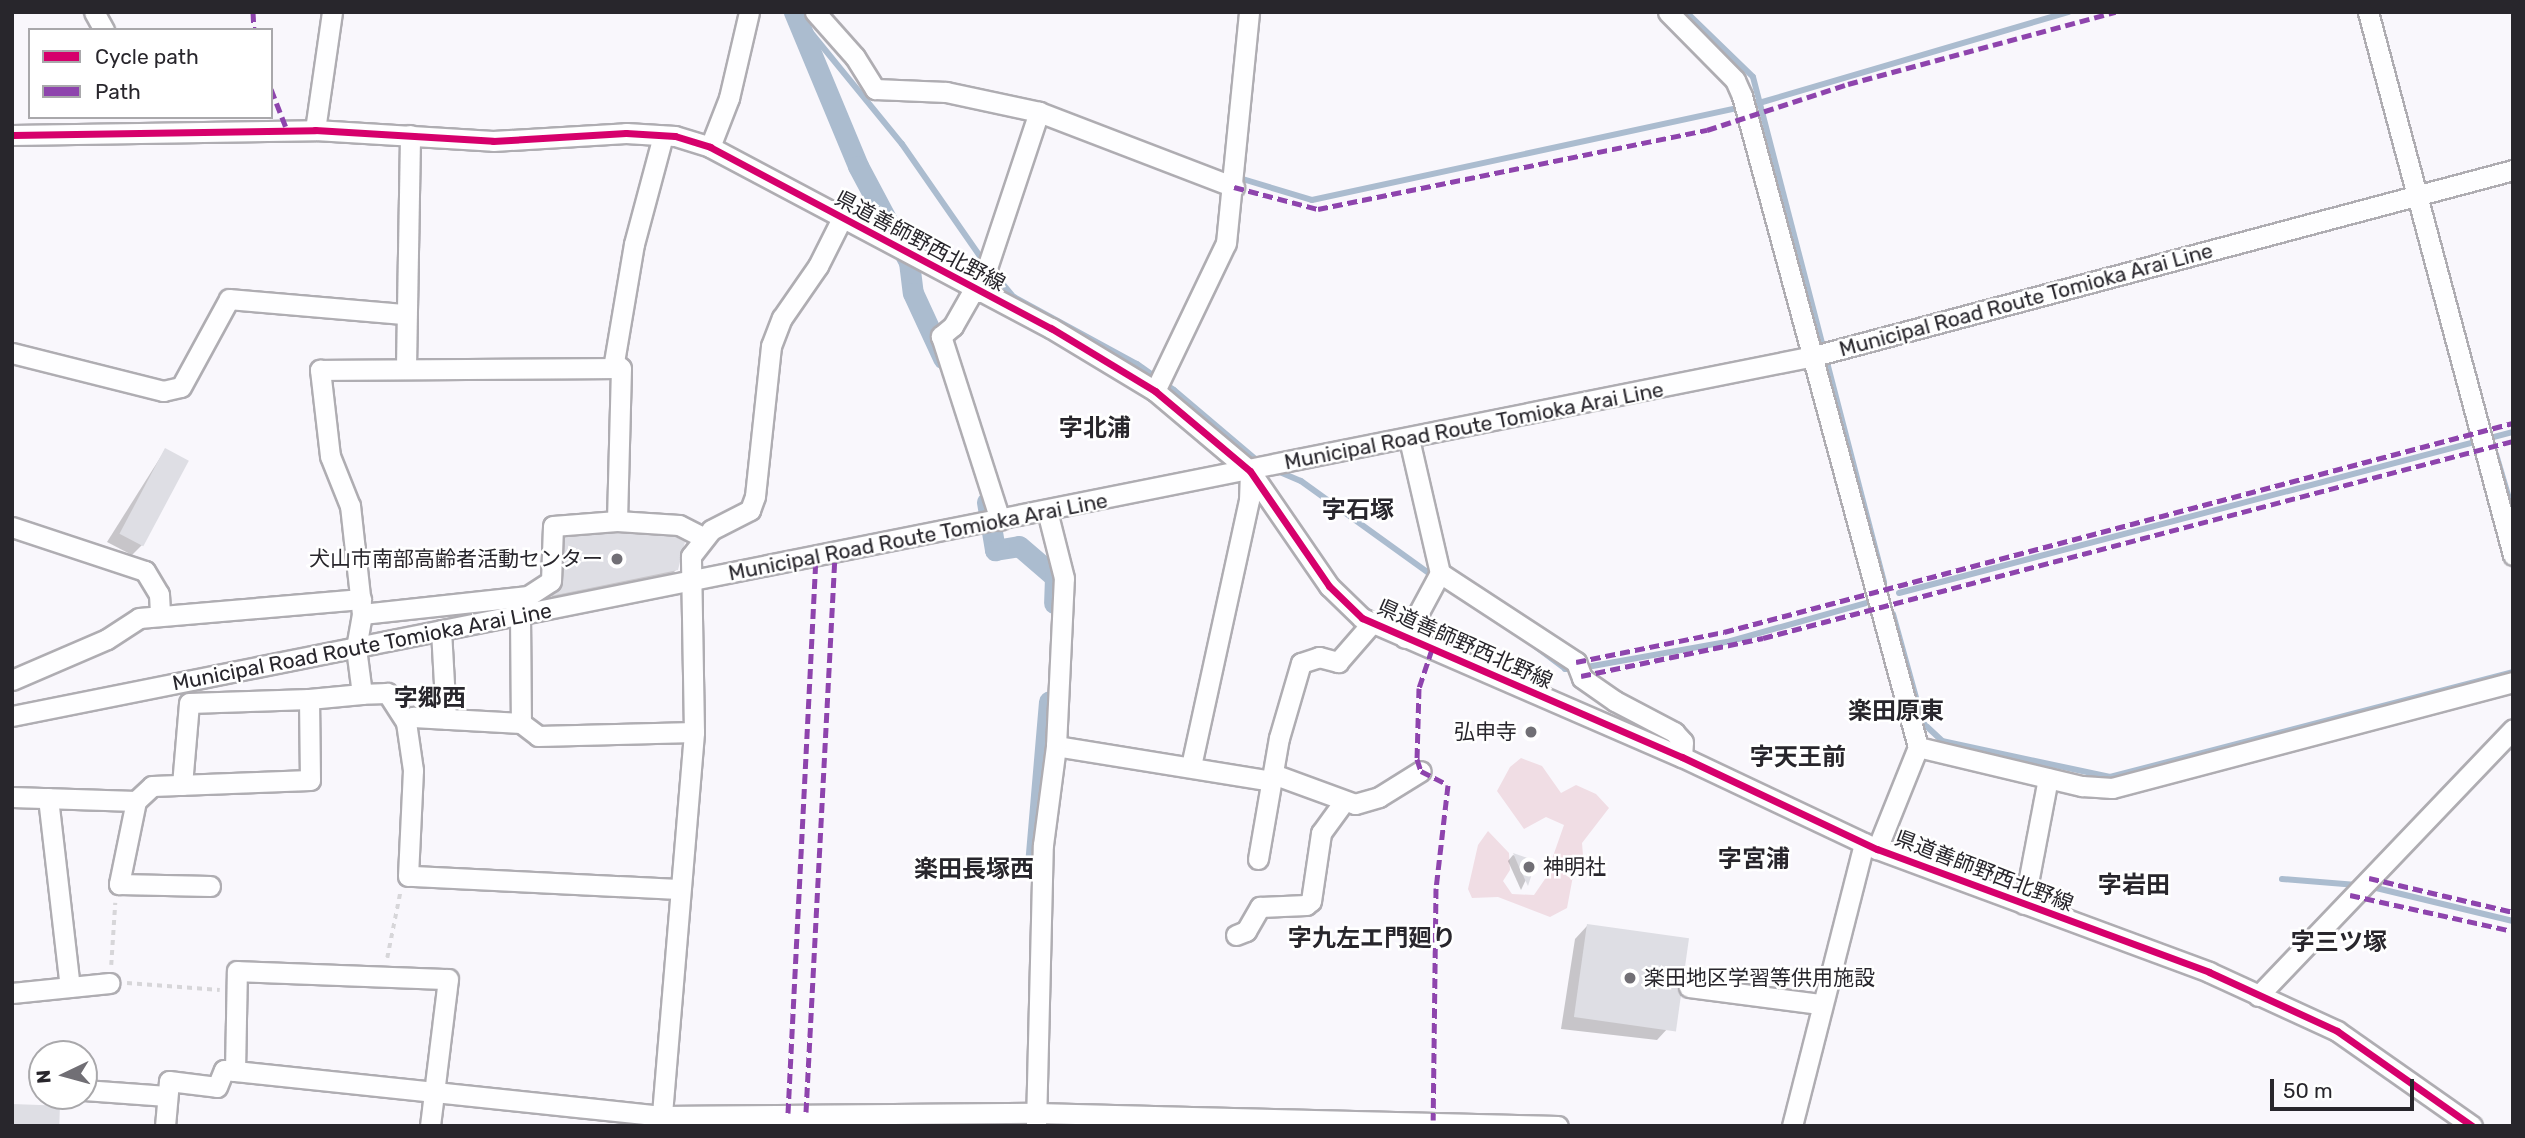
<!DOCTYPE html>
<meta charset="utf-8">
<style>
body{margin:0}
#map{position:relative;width:2525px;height:1138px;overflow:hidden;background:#f9f7fc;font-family:Rubik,"Noto Sans JP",sans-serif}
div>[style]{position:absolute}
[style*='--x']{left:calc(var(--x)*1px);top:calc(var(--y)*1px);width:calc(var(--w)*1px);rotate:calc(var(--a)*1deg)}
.green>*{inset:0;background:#f0dde4}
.shadow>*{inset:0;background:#0003}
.stream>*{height:6px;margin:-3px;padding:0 3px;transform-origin:3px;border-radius:3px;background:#abbccf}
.canal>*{height:21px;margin:-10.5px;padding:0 10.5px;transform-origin:10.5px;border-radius:10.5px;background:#abbccf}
.building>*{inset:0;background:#dedee4;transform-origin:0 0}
.path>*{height:3.5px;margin-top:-1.75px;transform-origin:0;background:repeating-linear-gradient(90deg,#d7d6d9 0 5px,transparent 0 10px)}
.roads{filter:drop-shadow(2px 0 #afadb2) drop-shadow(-2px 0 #afadb2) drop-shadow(0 2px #afadb2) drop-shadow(0 -2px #afadb2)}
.minor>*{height:19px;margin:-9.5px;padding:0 9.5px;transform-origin:9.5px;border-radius:9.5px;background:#fefeff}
.quiet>*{height:5px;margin-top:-2.5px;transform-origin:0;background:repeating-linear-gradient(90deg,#8e44ad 0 10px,transparent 0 15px)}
.cycleway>*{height:7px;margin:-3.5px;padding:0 3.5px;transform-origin:3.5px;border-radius:3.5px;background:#d6006c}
.dots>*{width:19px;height:19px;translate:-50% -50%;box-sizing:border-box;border:4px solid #fff;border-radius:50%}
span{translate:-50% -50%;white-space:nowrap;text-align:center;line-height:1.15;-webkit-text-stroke:5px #fff;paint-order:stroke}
.street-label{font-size:21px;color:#28262c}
.poi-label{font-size:21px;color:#28262c}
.right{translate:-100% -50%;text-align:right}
.left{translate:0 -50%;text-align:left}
.quarter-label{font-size:24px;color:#28262c;font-weight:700}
.frame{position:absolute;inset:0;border:14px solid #28262c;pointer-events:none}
.legend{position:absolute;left:28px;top:28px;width:245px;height:91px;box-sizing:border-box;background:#fff;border:2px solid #a9a8ab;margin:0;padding:9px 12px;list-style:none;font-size:21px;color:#28262c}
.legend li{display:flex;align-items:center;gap:14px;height:35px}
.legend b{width:35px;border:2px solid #a9a8ab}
.north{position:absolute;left:28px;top:1040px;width:70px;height:70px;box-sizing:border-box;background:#fff;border:2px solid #a9a8ab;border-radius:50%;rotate:265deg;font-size:19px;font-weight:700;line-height:28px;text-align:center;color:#28262c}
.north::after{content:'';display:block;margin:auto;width:24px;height:32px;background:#716f75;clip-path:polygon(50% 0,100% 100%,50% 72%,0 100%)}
.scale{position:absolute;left:2270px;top:1079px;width:144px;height:32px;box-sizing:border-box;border:4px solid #28262c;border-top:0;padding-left:9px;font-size:21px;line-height:24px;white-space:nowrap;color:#28262c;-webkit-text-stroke:5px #fff;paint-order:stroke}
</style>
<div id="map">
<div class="green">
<i style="clip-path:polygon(1521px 758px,1542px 766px,1561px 793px,1576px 785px,1596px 794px,1609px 808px,1582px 843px,1584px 867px,1573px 876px,1567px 908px,1550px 917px,1498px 897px,1472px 898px,1468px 889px,1478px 845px,1488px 831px,1509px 853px,1510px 870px,1503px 881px,1512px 894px,1534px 895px,1545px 879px,1564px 825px,1546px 817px,1524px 829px,1497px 791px,1510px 767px)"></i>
</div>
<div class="shadow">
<i style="clip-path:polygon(165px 450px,142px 545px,132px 555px,107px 542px)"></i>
<i style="clip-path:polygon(566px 539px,676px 570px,664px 582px,542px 607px,552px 596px,553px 551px)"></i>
<i style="clip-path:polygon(1513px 855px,1534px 863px,1521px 890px,1508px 861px)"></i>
<i style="clip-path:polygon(1587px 926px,1669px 1027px,1657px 1040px,1561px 1029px,1575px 939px)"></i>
</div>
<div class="stream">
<i style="--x:1686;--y:12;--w:93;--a:44.1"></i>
<i style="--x:1753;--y:77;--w:522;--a:75.46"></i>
<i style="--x:795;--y:13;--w:169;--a:50.8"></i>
<i style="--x:902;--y:144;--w:144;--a:55.2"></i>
<i style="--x:1236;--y:177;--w:79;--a:16.8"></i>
<i style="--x:1312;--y:200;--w:457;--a:-12.2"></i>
<i style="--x:1759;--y:103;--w:323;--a:-16.4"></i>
<i style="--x:991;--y:270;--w:35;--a:50"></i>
<i style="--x:1014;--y:297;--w:140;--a:28.6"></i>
<i style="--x:1137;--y:364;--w:45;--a:35.1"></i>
<i style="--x:1174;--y:390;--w:111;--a:40.3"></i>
<i style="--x:2496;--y:454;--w:60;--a:73.7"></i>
<i style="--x:1275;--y:470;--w:28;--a:23"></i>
<i style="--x:1301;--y:481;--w:164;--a:35.8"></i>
<i style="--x:1899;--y:593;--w:635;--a:-14.69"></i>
<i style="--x:1893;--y:614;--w:113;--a:74.6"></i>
<i style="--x:1923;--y:723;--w:26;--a:43"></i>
<i style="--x:1942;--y:741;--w:172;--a:12.1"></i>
<i style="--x:2110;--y:777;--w:416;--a:-14.6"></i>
<i style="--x:1535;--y:646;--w:38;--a:37"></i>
<i style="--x:1565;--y:669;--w:22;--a:-5"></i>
<i style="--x:1587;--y:667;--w:146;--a:-10.2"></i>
<i style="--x:1731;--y:641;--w:140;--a:-15.7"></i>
<i style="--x:2282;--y:879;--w:75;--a:4.6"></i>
<i style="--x:2368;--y:886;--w:149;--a:13.6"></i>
</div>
<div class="canal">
<i style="--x:794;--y:12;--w:167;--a:67.4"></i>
<i style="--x:858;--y:166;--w:109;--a:62"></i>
<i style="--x:909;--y:262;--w:31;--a:83"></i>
<i style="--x:913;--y:293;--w:72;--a:65.2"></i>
<i style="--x:987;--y:502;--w:49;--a:80.5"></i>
<i style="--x:995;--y:550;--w:24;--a:-9"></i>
<i style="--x:1019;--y:546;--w:48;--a:40.7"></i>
<i style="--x:1055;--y:577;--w:26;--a:92"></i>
<i style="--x:1035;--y:865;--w:164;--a:-85.1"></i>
</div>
<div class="building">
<i style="left:165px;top:448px;width:27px;height:97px;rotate:28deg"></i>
<i style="clip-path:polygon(617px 533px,676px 537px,685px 542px,678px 570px,551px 596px,563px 582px,565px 537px)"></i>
<i style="clip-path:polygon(1513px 853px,1536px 861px,1528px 886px,1520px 869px)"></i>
<i style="left:1587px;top:924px;width:103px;height:94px;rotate:8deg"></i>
<i style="left:12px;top:1104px;width:48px;height:22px;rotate:2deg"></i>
</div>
<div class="path">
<i style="--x:387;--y:958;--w:66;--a:-78.7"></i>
<i style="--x:111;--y:965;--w:62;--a:-86.3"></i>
<i style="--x:127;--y:983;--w:93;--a:4.3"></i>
</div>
<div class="roads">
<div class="minor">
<i style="--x:94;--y:12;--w:21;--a:61"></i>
<i style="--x:815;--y:12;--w:60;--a:48.4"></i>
<i style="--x:855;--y:57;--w:38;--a:58"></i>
<i style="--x:875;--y:89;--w:71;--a:2.4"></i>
<i style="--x:946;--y:92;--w:95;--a:12.1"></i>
<i style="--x:1039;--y:112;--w:209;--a:21"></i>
<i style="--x:1668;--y:12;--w:95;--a:45.4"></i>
<i style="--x:1735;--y:80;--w:17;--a:66"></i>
<i style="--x:1742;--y:96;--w:674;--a:74.87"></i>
<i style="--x:1918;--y:747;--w:110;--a:111.9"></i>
<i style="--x:2368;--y:12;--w:562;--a:75.05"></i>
<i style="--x:315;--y:130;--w:119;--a:-81.8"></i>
<i style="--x:12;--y:135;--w:303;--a:-0.9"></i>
<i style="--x:315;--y:130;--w:178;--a:3.5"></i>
<i style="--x:493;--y:141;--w:133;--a:-3.4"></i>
<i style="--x:626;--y:133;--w:49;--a:3.5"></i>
<i style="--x:675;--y:136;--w:37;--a:17"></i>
<i style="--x:710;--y:147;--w:386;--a:28"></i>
<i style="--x:1051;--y:328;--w:122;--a:31.2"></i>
<i style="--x:1155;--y:391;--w:124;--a:40.1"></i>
<i style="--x:1250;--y:471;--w:140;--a:55.5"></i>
<i style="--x:1329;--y:586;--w:46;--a:44.1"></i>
<i style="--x:1362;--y:618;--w:349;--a:23.5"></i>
<i style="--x:1682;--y:757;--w:216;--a:25.3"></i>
<i style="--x:1877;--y:849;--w:354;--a:20.3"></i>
<i style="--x:2209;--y:972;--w:141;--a:24.7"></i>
<i style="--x:2337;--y:1031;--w:165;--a:35.1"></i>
<i style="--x:710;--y:147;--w:53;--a:-68.8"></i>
<i style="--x:729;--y:98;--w:88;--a:-76.9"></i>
<i style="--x:974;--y:289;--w:43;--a:119.6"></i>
<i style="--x:953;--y:326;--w:16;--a:140"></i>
<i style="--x:941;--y:336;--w:193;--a:72.2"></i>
<i style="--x:979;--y:292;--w:190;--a:-71.6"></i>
<i style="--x:12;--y:353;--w:156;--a:14.1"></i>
<i style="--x:163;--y:391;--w:18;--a:-13"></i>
<i style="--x:181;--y:387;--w:100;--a:-61.4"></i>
<i style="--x:229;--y:299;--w:177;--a:4.9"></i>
<i style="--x:614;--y:362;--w:9;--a:41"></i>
<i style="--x:621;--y:368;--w:153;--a:91.5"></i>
<i style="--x:406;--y:367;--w:232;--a:-89"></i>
<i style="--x:1155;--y:391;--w:164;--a:-64.4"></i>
<i style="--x:1226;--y:243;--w:232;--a:-84.3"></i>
<i style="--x:1409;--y:439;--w:138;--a:77"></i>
<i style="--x:1440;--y:573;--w:163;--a:33.2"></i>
<i style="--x:1576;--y:662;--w:17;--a:69"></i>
<i style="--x:1582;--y:678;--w:40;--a:34.9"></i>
<i style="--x:1615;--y:701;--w:67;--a:27.7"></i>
<i style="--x:1674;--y:732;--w:13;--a:48"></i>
<i style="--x:1683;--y:742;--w:15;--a:94"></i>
<i style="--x:12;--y:527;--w:140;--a:18.3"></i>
<i style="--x:145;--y:571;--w:27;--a:59"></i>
<i style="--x:159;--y:594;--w:21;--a:87"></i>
<i style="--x:362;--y:614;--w:109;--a:-96.3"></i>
<i style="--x:350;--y:506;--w:54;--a:-111.8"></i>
<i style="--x:330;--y:456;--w:87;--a:-96.6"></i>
<i style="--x:320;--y:370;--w:293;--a:-0.4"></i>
<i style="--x:613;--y:368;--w:126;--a:-80.4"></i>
<i style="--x:634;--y:244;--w:112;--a:-75"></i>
<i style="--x:520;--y:615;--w:108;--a:89.5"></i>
<i style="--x:441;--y:630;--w:89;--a:86.8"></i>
<i style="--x:1405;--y:638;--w:74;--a:-61.7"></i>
<i style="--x:12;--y:680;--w:103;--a:-23.3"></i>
<i style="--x:107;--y:639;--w:38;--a:-33"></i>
<i style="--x:139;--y:618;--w:223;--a:-4.9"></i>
<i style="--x:12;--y:716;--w:1838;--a:-11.3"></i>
<i style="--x:1814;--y:356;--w:723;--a:-14.9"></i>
<i style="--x:406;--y:722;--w:35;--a:-123"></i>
<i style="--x:387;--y:693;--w:25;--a:178"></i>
<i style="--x:362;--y:694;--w:46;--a:-97.4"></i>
<i style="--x:356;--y:648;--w:35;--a:-80"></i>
<i style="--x:362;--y:614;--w:167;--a:-6.2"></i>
<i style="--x:528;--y:596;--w:27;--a:-33"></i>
<i style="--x:551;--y:581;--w:55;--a:-87.9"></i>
<i style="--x:553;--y:526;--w:64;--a:-4.5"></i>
<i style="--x:617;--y:521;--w:62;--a:3.7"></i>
<i style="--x:679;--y:525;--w:27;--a:27"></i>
<i style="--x:1056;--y:746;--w:218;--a:9.2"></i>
<i style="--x:1918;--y:747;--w:169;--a:13.4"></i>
<i style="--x:2082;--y:786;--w:30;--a:4"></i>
<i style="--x:2112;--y:788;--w:415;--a:-14.8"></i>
<i style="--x:1191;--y:766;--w:272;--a:-77.7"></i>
<i style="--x:1249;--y:500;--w:29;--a:-88"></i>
<i style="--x:1273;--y:774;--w:87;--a:20.1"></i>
<i style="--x:1355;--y:804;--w:25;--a:-16"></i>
<i style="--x:1379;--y:797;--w:49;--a:-31.8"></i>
<i style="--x:182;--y:785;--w:82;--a:-85.1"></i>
<i style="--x:189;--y:703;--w:120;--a:-1.9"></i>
<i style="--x:12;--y:797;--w:124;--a:1.8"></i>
<i style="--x:136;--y:801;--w:22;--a:-43"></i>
<i style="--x:152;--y:786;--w:158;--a:-2.2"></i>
<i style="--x:310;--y:780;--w:81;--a:-90.7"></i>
<i style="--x:309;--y:699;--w:53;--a:-5.4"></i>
<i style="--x:48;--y:798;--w:190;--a:83.4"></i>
<i style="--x:136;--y:801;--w:85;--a:101.6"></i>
<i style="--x:119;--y:884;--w:91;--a:1.3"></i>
<i style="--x:1258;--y:859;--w:123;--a:-80.2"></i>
<i style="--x:1279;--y:738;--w:78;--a:-73.7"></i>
<i style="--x:1301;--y:663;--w:19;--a:-18"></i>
<i style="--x:1319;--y:657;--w:20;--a:15"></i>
<i style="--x:1338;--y:662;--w:52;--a:-48.9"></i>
<i style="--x:678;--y:889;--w:270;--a:-177.2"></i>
<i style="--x:408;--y:876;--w:106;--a:-87.3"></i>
<i style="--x:413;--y:770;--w:49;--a:-98.3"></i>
<i style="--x:406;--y:722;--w:9;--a:-36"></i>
<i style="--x:413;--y:717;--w:108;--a:3.2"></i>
<i style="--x:521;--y:723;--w:21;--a:37"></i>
<i style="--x:538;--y:736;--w:156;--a:-1.5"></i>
<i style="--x:2024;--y:904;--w:128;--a:-79.2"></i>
<i style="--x:1236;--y:935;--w:11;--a:-22"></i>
<i style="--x:1246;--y:931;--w:28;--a:-60"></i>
<i style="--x:1260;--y:907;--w:46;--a:-2.5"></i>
<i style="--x:1306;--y:905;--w:6;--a:-39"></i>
<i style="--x:1311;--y:901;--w:69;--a:-81.6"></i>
<i style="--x:1321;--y:833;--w:37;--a:-54"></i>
<i style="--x:1689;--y:987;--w:132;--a:7.4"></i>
<i style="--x:12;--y:993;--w:98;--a:-5.9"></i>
<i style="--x:2258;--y:996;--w:369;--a:-46.3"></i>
<i style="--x:235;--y:1071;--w:429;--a:6"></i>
<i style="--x:662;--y:1116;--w:374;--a:-0.5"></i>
<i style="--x:1036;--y:1113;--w:522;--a:1.43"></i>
<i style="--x:84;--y:1090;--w:83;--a:4.1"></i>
<i style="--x:1036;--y:1125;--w:280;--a:-88.6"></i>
<i style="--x:1043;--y:845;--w:100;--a:-82.5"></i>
<i style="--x:1056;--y:746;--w:168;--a:-87.3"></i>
<i style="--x:1064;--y:578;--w:69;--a:-104.2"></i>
<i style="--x:165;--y:1126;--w:45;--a:-84.9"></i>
<i style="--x:169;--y:1081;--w:48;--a:7.1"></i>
<i style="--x:217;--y:1087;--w:18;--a:-68"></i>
<i style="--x:224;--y:1070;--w:11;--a:5"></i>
<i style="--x:235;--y:1071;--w:100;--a:-88.9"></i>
<i style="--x:237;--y:971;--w:211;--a:2.2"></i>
<i style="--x:448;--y:979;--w:148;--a:97"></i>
<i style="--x:661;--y:1126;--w:395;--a:-85.2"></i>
<i style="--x:694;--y:732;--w:176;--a:-91"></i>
<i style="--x:691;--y:556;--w:33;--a:-52"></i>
<i style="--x:711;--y:530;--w:44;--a:-27.1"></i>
<i style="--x:750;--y:510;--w:15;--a:-70"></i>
<i style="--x:755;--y:496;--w:151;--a:-83.9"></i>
<i style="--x:771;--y:346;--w:30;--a:-69"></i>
<i style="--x:782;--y:318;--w:63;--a:-55.3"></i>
<i style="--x:818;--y:266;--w:51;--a:-63.4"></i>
<i style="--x:1792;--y:1126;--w:292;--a:-75.7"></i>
</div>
</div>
<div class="quiet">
<i style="--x:253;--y:12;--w:18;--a:87"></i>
<i style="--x:271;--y:89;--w:44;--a:68.7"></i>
<i style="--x:1234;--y:187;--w:87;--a:14.7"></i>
<i style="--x:1318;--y:209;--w:397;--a:-11.5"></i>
<i style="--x:1707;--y:130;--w:148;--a:-18.1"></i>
<i style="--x:1848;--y:84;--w:277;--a:-15.1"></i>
<i style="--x:1432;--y:649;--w:41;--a:108.4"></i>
<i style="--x:1419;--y:688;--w:71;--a:91.6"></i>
<i style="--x:1417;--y:759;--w:13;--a:72"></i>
<i style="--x:1421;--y:771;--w:30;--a:27"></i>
<i style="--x:1448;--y:785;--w:104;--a:96.6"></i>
<i style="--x:1436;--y:888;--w:232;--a:90.7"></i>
<i style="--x:1576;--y:662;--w:151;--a:-11.5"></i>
<i style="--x:1724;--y:632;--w:816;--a:-14.84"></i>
<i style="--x:1581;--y:676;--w:186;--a:-11.8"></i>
<i style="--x:1763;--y:638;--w:775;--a:-14.72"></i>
<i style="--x:2369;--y:878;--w:148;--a:13.3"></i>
<i style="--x:2350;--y:895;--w:167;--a:12.5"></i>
<i style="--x:806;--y:1112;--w:559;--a:-87.02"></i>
<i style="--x:788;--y:1113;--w:557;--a:-87.12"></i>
</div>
<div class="cycleway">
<i style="--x:12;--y:135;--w:303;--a:-0.9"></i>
<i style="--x:315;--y:130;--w:178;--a:3.5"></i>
<i style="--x:493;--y:141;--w:133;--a:-3.4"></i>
<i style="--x:626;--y:133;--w:49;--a:3.5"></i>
<i style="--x:675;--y:136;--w:37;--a:17"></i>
<i style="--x:710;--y:147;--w:386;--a:28"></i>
<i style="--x:1051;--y:328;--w:122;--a:31.2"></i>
<i style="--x:1155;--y:391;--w:124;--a:40.1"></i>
<i style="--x:1250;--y:471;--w:140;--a:55.5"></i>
<i style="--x:1329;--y:586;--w:46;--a:44.1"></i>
<i style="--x:1362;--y:618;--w:349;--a:23.5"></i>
<i style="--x:1682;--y:757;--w:216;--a:25.3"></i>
<i style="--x:1877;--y:849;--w:354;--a:20.3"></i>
<i style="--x:2209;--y:972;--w:141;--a:24.7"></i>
<i style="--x:2337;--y:1031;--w:165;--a:35.1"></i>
</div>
<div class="dots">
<i style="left:617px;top:559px;background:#716f75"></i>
<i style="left:1531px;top:732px;background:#716f75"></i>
<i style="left:1529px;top:867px;background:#716f75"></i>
<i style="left:1630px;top:978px;background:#716f75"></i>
</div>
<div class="street-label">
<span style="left:920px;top:241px;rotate:28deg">県道善師野西北野線</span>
<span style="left:2026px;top:300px;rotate:-15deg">Municipal Road Route Tomioka Arai Line</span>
<span style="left:1474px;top:426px;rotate:-11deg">Municipal Road Route Tomioka Arai Line</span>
<span style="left:918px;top:537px;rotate:-11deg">Municipal Road Route Tomioka Arai Line</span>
<span style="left:1465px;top:644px;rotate:24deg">県道善師野西北野線</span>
<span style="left:362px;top:647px;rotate:-11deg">Municipal Road Route Tomioka Arai Line</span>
<span style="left:1984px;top:871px;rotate:21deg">県道善師野西北野線</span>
</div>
<div class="poi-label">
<span class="right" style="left:603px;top:559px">犬山市南部高齢者活動センター</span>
<span class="right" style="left:1517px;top:732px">弘申寺</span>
<span class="left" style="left:1543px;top:867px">神明社</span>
<span class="left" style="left:1644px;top:978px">楽田地区学習等供用施設</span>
</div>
<div class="quarter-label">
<span style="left:1095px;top:429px">字北浦</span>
<span style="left:1358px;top:511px">字石塚</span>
<span style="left:430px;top:699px">字郷西</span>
<span style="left:1896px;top:712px">楽田原東</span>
<span style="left:1798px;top:758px">字天王前</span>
<span style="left:1754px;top:860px">字宮浦</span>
<span style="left:974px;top:870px">楽田長塚西</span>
<span style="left:2134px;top:886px">字岩田</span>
<span style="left:1372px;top:939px">字九左エ門廻り</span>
<span style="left:2339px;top:943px">字三ツ塚</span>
</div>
<div class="frame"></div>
<ul class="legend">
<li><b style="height:9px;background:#d6006c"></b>Cycle path</li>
<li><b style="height:9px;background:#8e44ad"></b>Path</li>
</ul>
<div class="north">N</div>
<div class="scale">50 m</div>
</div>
